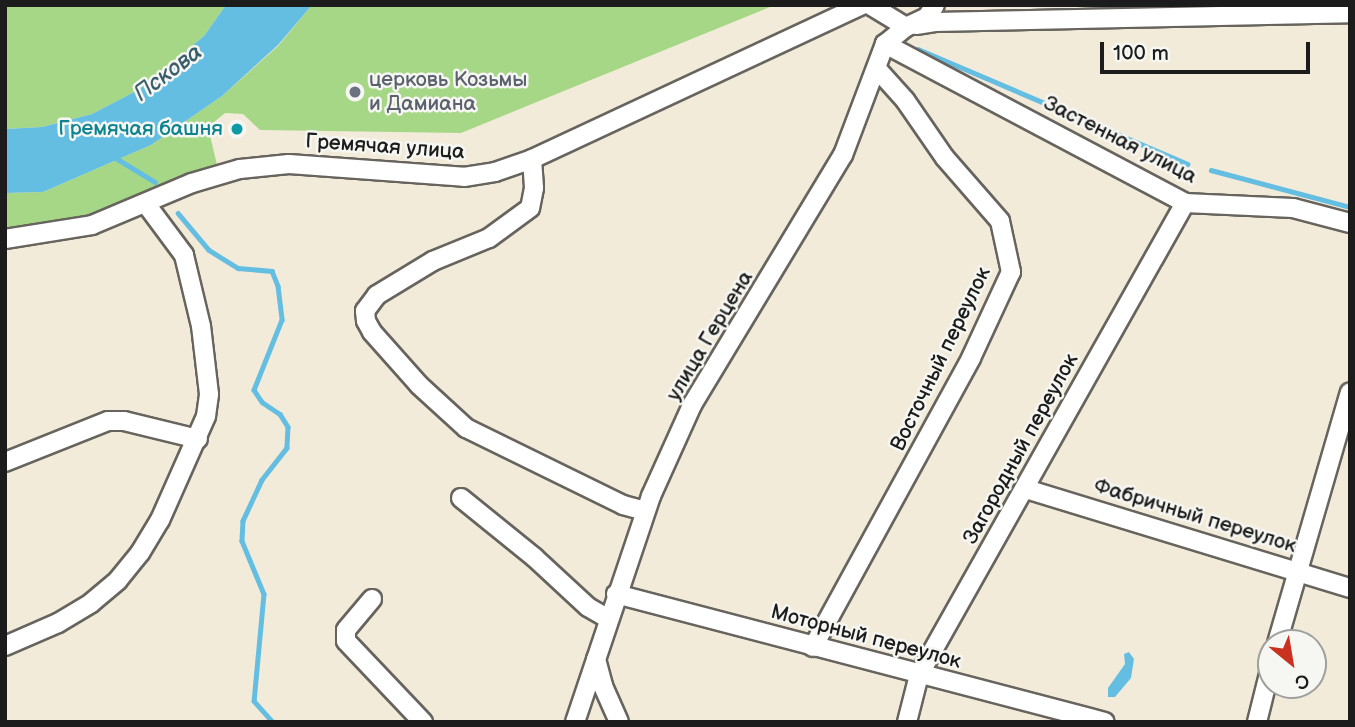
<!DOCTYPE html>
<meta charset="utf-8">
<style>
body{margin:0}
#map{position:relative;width:1355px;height:727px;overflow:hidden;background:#f3ebda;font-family:"Balsamiq Sans",sans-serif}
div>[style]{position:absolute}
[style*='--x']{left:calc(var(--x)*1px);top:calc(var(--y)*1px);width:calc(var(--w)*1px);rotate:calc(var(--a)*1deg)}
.green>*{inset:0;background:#a6d786}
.water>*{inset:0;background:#64bee2}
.stream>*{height:4.5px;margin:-2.25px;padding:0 2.25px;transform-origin:2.25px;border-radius:2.25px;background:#64bee2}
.roads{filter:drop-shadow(2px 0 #67645e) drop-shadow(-2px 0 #67645e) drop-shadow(0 2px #67645e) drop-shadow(0 -2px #67645e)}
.minor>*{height:18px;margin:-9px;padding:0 9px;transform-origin:9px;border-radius:9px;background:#fff}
.dots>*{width:19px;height:19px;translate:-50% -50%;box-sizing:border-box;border:4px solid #f6f6f2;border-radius:50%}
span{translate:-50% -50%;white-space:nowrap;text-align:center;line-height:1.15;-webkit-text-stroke:5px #f6f6f2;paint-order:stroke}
.worship-label{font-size:21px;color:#5b616d}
.left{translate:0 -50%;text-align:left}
.culture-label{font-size:21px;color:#0d838f}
.right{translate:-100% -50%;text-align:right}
.street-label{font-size:21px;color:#1c1c1c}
.water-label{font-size:23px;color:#395d6b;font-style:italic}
.frame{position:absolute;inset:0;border:7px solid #1c1c1c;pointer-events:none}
.north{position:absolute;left:1257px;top:629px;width:70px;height:70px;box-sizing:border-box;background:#f6f6f2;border:2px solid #9f9f9c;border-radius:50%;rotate:150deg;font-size:19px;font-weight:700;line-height:28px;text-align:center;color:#1c1c1c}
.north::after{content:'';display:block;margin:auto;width:24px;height:32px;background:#c8321e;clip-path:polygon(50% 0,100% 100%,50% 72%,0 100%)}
.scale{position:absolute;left:1100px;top:42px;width:210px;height:32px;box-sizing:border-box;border:4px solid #1c1c1c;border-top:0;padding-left:9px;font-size:21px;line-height:24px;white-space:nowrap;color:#1c1c1c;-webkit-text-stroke:5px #f6f6f2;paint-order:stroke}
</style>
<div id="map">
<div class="green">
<i style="clip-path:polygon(5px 5px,226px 5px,204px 36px,140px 89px,92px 114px,42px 127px,5px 129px)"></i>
<i style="clip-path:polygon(312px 5px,775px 5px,461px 133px,260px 130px,243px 114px,225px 113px,208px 127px,217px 165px,98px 215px,5px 230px,5px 193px,43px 192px,151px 145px,222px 96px,278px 46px)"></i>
</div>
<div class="water">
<i style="clip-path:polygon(226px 5px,312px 5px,278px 45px,222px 96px,151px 145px,43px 192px,5px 193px,5px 129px,42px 127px,92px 114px,140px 89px,204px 36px)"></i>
<i style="clip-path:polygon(1129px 652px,1134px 659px,1131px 678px,1115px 697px,1108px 697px,1108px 688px,1125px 664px,1124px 654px)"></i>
</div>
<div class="stream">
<i style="--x:918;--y:49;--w:293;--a:23.1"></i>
<i style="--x:114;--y:157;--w:48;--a:31.4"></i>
<i style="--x:1211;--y:170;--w:144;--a:14.9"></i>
<i style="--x:178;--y:213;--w:48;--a:50"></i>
<i style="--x:209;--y:250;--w:34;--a:32"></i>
<i style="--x:238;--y:268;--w:34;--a:5"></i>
<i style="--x:272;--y:271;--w:16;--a:68"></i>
<i style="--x:278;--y:286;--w:34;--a:83"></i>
<i style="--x:282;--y:320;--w:75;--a:111.8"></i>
<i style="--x:254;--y:390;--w:14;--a:56"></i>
<i style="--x:262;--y:402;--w:22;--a:34"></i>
<i style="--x:280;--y:414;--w:15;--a:58"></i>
<i style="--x:288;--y:427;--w:21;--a:93"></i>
<i style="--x:287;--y:448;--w:41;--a:128"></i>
<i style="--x:262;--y:480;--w:45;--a:114.9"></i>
<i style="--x:243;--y:521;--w:20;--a:93"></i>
<i style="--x:242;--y:541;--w:57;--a:67.5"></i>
<i style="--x:264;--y:594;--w:107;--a:95.3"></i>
<i style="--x:254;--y:701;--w:28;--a:48"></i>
</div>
<div class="roads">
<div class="minor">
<i style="--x:870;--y:5;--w:42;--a:31.4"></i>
<i style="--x:916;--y:25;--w:19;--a:-9"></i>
<i style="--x:935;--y:22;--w:415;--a:-1.2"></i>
<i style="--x:885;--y:44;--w:340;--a:27.9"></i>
<i style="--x:1185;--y:203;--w:108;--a:2.7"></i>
<i style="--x:1293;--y:208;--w:59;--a:14.7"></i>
<i style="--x:532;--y:159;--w:29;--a:86"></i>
<i style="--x:534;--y:188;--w:20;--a:101"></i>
<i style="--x:530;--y:208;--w:51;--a:143.8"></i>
<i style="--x:489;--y:238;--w:61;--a:157.7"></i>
<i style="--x:433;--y:261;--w:66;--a:148.7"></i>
<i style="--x:377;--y:295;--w:20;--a:127"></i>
<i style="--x:365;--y:311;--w:10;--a:84"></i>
<i style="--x:366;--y:321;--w:13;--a:61"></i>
<i style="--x:372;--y:332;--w:71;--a:48.4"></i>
<i style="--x:419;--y:385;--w:64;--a:42.5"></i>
<i style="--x:466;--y:428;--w:175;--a:26.1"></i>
<i style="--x:623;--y:505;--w:23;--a:15"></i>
<i style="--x:5;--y:239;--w:88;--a:-9.1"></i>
<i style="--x:92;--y:225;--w:108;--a:-22.8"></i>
<i style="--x:192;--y:183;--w:50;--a:-16.3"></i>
<i style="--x:240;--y:169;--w:49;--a:-5.8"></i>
<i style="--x:289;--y:164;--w:175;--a:4.2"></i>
<i style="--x:464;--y:177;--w:31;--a:-9"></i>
<i style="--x:495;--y:172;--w:39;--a:-19"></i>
<i style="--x:532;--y:159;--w:365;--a:-25"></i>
<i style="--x:5;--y:462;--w:111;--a:-21.7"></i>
<i style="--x:108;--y:421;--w:16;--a:0"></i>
<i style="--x:124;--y:421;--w:76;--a:13.7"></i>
<i style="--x:1026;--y:489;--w:339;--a:17"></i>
<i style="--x:461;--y:498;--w:95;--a:39"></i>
<i style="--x:535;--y:558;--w:72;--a:42.8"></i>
<i style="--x:588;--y:607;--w:24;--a:30"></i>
<i style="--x:616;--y:594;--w:505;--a:14.67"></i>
<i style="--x:372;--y:599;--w:40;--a:130"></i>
<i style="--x:346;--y:630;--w:11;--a:90"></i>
<i style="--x:346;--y:641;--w:112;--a:46.5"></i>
<i style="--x:1277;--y:643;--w:261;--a:-73.8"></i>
<i style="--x:5;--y:646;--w:58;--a:-23.5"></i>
<i style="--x:58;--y:623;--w:39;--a:-31"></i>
<i style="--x:91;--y:603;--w:35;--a:-40"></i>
<i style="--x:118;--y:580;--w:35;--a:-51"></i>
<i style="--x:140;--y:553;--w:39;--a:-59"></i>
<i style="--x:160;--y:520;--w:114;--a:-66.1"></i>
<i style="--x:206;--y:416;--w:22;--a:-82"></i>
<i style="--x:209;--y:394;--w:68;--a:-96.7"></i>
<i style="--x:201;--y:326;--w:73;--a:-103.5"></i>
<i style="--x:184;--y:255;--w:64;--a:-126.7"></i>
<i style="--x:813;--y:647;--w:329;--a:-61.3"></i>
<i style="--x:971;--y:358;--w:95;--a:-65.1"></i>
<i style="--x:1011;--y:272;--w:52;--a:-102.2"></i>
<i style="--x:1000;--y:221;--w:84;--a:-131.1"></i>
<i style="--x:945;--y:158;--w:70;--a:-124.6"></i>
<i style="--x:905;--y:100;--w:42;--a:-132.1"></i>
<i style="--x:596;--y:659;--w:28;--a:75"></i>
<i style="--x:603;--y:686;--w:39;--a:66"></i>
<i style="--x:575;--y:722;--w:238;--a:-71.4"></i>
<i style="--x:651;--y:496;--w:100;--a:-65.7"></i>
<i style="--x:692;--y:405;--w:292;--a:-58.9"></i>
<i style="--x:843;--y:155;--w:119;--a:-69.3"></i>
<i style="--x:885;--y:44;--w:27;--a:-39"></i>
<i style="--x:906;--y:27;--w:23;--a:-25"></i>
<i style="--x:927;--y:17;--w:14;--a:-56"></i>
<i style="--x:907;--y:722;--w:49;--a:-75.7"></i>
<i style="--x:919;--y:675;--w:542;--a:-60.6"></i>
<i style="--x:1257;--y:722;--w:58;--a:-76"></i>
</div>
</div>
<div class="dots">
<i style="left:355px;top:92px;background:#6b7280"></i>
<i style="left:237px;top:129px;background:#0f9aa8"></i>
</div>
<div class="worship-label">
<span class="left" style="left:369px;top:92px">церковь Козьмы<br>и Дамиана</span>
</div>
<div class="culture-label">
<span class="right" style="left:223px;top:129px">Гремячая башня</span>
</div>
<div class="street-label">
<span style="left:1120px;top:140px;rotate:27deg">Застенная улица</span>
<span style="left:385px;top:147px;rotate:4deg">Гремячая улица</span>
<span style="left:710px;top:336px;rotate:-59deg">улица Герцена</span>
<span style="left:941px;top:359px;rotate:-64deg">Восточный переулок</span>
<span style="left:1021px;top:449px;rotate:-61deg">Загородный переулок</span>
<span style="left:1195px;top:516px;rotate:17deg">Фабричный переулок</span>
<span style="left:866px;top:637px;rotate:15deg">Моторный переулок</span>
</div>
<div class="water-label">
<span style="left:168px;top:73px;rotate:-37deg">Пскова</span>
</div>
<div class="frame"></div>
<div class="north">С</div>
<div class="scale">100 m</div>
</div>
